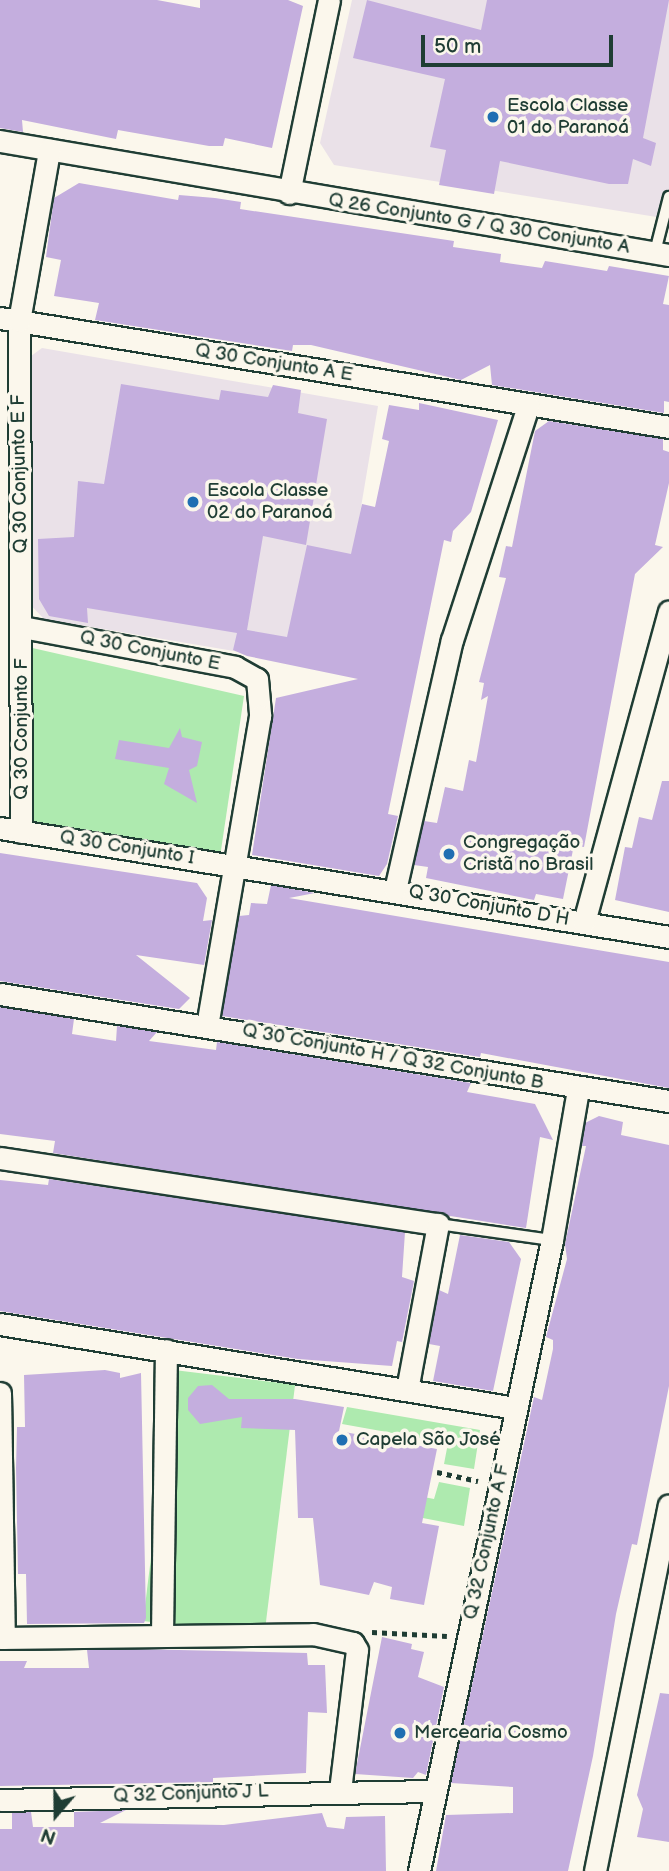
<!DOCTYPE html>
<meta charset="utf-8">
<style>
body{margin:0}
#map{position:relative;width:669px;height:1871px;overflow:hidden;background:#fbf7ec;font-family:"Balsamiq Sans",sans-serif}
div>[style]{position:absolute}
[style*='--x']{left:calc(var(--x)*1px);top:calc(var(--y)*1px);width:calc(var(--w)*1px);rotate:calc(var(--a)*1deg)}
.built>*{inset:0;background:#eae1e8}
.green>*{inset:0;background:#aeeaaf;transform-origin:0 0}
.building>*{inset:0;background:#c4aede}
.path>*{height:4.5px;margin-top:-2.25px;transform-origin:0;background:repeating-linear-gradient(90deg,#1f3d34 0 5px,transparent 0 10px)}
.roads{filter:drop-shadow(2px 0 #1f3d34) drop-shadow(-2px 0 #1f3d34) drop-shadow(0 2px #1f3d34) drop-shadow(0 -2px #1f3d34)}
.service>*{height:10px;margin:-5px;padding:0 5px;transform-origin:5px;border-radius:5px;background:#fbf7ec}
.minor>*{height:21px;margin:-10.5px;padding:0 10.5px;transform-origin:10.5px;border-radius:10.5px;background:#fbf7ec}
.dots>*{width:19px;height:19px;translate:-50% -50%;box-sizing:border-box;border:4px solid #fbf7ec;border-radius:50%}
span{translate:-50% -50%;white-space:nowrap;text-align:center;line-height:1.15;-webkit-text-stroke:7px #fbf7ec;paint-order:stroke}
.poi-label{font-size:19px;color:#1f3d34}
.left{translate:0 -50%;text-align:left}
.street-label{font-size:19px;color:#1f3d34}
.north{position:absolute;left:21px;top:1780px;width:70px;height:70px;-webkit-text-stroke:5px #fbf7ec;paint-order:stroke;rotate:200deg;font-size:19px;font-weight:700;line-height:28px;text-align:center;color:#1f3d34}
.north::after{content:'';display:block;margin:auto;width:24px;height:32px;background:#1f3d34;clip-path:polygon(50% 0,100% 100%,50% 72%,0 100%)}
.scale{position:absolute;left:421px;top:35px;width:192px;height:32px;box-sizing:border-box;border:4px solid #1f3d34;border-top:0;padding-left:9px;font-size:21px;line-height:24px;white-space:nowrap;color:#1f3d34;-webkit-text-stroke:5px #fbf7ec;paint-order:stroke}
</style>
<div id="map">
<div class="built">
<i style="clip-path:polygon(352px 0,669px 0,669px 219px,334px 165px,320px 143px)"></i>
<i style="clip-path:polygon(42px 348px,378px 406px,334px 668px,44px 619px,24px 598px,27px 359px)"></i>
</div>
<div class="green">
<i style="clip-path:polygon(28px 647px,244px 696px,220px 857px,18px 827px)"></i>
<i style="left:174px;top:1370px;width:122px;height:253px;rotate:7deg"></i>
<i style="clip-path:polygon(347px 1407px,480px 1430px,474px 1469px,444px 1464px,448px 1443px,342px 1424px)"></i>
<i style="clip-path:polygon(332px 1479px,434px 1499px,439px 1482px,470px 1488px,464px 1526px,366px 1507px)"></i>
</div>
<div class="building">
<i style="clip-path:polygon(0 0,157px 0,200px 8px,200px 0,288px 0,303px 6px,272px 148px,225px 138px,223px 146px,209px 146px,118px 130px,116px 139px,22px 120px,23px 132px,0 128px)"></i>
<i style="clip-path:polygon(367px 0,481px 30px,487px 0,669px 0,643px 138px,656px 143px,651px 166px,633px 159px,628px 184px,609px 184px,500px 161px,494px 194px,439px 185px,446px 150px,430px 147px,445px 79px,353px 58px)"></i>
<i style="clip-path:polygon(79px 183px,178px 200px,179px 195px,215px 198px,241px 202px,240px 209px,454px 241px,453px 247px,501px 254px,500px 262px,542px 268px,545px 261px,607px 271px,609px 266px,669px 276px,663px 304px,669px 305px,669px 402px,664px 401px,664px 413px,492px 385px,490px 365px,461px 380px,311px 345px,293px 345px,292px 351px,95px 320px,99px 303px,54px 296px,61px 260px,46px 257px,54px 198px)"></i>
<i style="clip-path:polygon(121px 384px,219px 400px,221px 390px,268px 397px,273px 385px,301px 390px,298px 413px,327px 419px,306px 545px,263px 536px,247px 630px,287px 637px,307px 545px,351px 554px,362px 504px,375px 507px,389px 441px,382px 439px,389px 405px,419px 410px,419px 403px,498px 420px,471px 512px,453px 531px,451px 542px,444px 540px,388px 814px,398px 816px,387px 864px,379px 876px,252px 855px,276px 698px,358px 679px,247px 656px,233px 650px,237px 633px,87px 608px,88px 623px,49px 616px,39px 599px,38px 539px,74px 537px,78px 481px,104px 484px)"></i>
<i style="clip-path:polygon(549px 421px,663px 439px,663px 450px,669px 452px,669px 483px,655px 545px,663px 547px,635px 574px,584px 847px,574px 845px,563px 899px,536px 894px,534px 900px,426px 878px,428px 867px,414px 865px,424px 821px,437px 823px,445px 787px,463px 791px,469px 760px,476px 762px,488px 696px,481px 700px,484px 683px,479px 682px,506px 578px,499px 577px,506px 546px,512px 547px,535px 431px)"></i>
<i style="clip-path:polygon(180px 728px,182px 737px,202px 742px,197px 766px,189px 770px,197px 803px,164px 784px,169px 768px,115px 759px,119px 740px,169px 748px)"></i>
<i style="clip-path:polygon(662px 781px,669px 781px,669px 912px,615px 900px,625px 847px,632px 848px,639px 817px,652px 820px)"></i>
<i style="clip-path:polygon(0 853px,197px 883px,207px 898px,203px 921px,212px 920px,204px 965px,136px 955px,190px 998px,179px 1009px,0 981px)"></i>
<i style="clip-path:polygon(271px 885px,315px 893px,289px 898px,669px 962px,669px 1088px,481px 1053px,480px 1057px,222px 1016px,239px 916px,249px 915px,251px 903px,267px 904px)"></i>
<i style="clip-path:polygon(0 1007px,74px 1019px,72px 1034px,116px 1041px,117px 1026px,157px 1032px,149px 1041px,216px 1050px,217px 1042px,471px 1083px,467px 1092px,535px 1104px,553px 1140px,540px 1137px,526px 1228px,53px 1153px,55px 1141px,0 1134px)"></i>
<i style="clip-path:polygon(599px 1116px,623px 1122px,621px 1135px,669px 1145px,669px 1386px,637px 1545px,632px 1544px,616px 1614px,593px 1756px,568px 1871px,436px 1871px,446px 1815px,513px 1813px,513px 1787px,451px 1783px,534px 1397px,542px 1400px,553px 1349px,553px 1340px,546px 1337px,567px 1259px,565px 1244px,586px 1146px,582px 1146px,585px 1123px)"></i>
<i style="clip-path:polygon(49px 1179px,405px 1232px,402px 1277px,414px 1281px,402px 1342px,397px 1341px,392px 1366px,298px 1359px,0 1311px,0 1180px,48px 1185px)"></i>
<i style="clip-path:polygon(460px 1235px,509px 1242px,521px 1259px,493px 1391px,433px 1381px,440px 1346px,429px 1344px,439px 1290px,448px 1294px)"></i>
<i style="clip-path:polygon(105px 1370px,120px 1373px,120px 1378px,141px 1373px,146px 1618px,144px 1623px,27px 1624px,26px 1574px,18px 1574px,16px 1468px,17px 1427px,25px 1427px,24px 1375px)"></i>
<i style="clip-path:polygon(212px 1385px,229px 1399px,295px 1399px,344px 1407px,339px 1431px,437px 1449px,422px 1523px,439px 1526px,424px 1605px,390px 1599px,392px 1587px,374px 1582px,369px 1595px,320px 1585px,313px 1518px,298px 1518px,295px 1430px,241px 1428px,242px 1417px,200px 1424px,188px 1410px,188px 1398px,198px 1386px)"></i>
<i style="clip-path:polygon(382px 1637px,412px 1644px,411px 1649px,424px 1652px,418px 1677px,444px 1687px,426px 1775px,418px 1772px,413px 1778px,355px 1774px)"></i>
<i style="clip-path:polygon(135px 1649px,307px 1653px,308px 1665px,325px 1665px,327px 1713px,308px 1712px,306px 1773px,213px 1778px,213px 1782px,0 1786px,0 1661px,27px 1661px,24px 1668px,89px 1668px,87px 1650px)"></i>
<i style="clip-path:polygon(660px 1693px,669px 1694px,669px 1842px,637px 1837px,643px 1809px,637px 1795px)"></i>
<i style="clip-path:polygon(126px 1810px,100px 1823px,224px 1825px,322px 1813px,327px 1827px,344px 1829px,346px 1817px,385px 1816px,386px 1871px,0 1871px,0 1829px,12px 1829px,12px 1813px,31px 1812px,33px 1827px,74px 1827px,74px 1812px)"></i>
</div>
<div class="path">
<i style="--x:437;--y:1472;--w:42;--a:12.4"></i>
<i style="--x:372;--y:1632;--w:75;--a:3.1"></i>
</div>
<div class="roads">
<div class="service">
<i style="--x:655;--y:252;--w:57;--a:-75.7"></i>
<i style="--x:438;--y:1224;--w:115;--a:8"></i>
</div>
<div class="minor">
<i style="--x:0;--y:141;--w:679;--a:9.67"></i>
<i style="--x:289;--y:193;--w:197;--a:-78.3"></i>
<i style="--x:0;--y:318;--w:678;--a:9.25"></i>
<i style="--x:22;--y:627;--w:217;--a:10.6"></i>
<i style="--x:235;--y:667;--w:25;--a:29"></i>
<i style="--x:257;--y:679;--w:37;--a:85"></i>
<i style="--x:260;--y:716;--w:314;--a:99.7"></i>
<i style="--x:0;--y:828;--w:678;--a:9.25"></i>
<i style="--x:21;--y:832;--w:511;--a:-90.22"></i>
<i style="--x:19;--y:321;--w:174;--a:-80"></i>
<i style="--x:395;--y:890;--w:256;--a:-77.2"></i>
<i style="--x:452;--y:640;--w:246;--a:-72"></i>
<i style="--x:584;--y:922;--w:322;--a:-74.7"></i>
<i style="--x:0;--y:994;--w:678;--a:9.09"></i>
<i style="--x:0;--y:1158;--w:443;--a:8.6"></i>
<i style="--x:438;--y:1224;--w:168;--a:100.6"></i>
<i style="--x:0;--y:1324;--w:522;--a:9.26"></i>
<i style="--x:0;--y:1393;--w:245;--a:89.1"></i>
<i style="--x:162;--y:1635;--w:285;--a:-89.2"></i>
<i style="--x:0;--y:1638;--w:313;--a:-0.7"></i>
<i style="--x:313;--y:1634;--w:41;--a:12.7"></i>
<i style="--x:353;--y:1643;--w:8;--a:60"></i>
<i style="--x:357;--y:1650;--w:141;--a:96.9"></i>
<i style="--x:0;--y:1800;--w:432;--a:-1.2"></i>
<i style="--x:419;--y:1871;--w:645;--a:-78.1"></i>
<i style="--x:552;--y:1240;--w:153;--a:-80.2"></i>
<i style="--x:595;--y:1871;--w:373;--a:-78.6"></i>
</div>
</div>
<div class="dots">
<i style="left:493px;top:117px;background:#1f6fb2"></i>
<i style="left:193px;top:502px;background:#1f6fb2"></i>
<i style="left:449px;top:854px;background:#1f6fb2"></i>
<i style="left:342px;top:1440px;background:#1f6fb2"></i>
<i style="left:400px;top:1733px;background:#1f6fb2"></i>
</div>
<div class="poi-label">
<span class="left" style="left:507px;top:117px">Escola Classe<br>01 do Paranoá</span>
<span class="left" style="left:207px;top:502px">Escola Classe<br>02 do Paranoá</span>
<span class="left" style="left:463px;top:854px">Congregação<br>Cristã no Brasil</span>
<span class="left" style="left:356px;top:1440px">Capela São José</span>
<span class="left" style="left:414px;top:1733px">Mercearia Cosmo</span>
</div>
<div class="street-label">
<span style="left:479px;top:224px;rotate:9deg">Q 26 Conjunto G / Q 30 Conjunto A</span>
<span style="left:274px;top:363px;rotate:9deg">Q 30 Conjunto A E</span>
<span style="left:20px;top:474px;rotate:-91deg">Q 30 Conjunto E F</span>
<span style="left:150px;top:651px;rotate:11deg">Q 30 Conjunto E</span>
<span style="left:22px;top:729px;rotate:-90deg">Q 30 Conjunto F</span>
<span style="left:127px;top:848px;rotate:9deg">Q 30 Conjunto I</span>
<span style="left:489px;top:906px;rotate:10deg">Q 30 Conjunto D H</span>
<span style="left:393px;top:1057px;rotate:10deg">Q 30 Conjunto H / Q 32 Conjunto B</span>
<span style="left:487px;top:1542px;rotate:-78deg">Q 32 Conjunto A F</span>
<span style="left:191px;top:1794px;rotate:-2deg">Q 32 Conjunto J L</span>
</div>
<div class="north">N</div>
<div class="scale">50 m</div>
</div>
